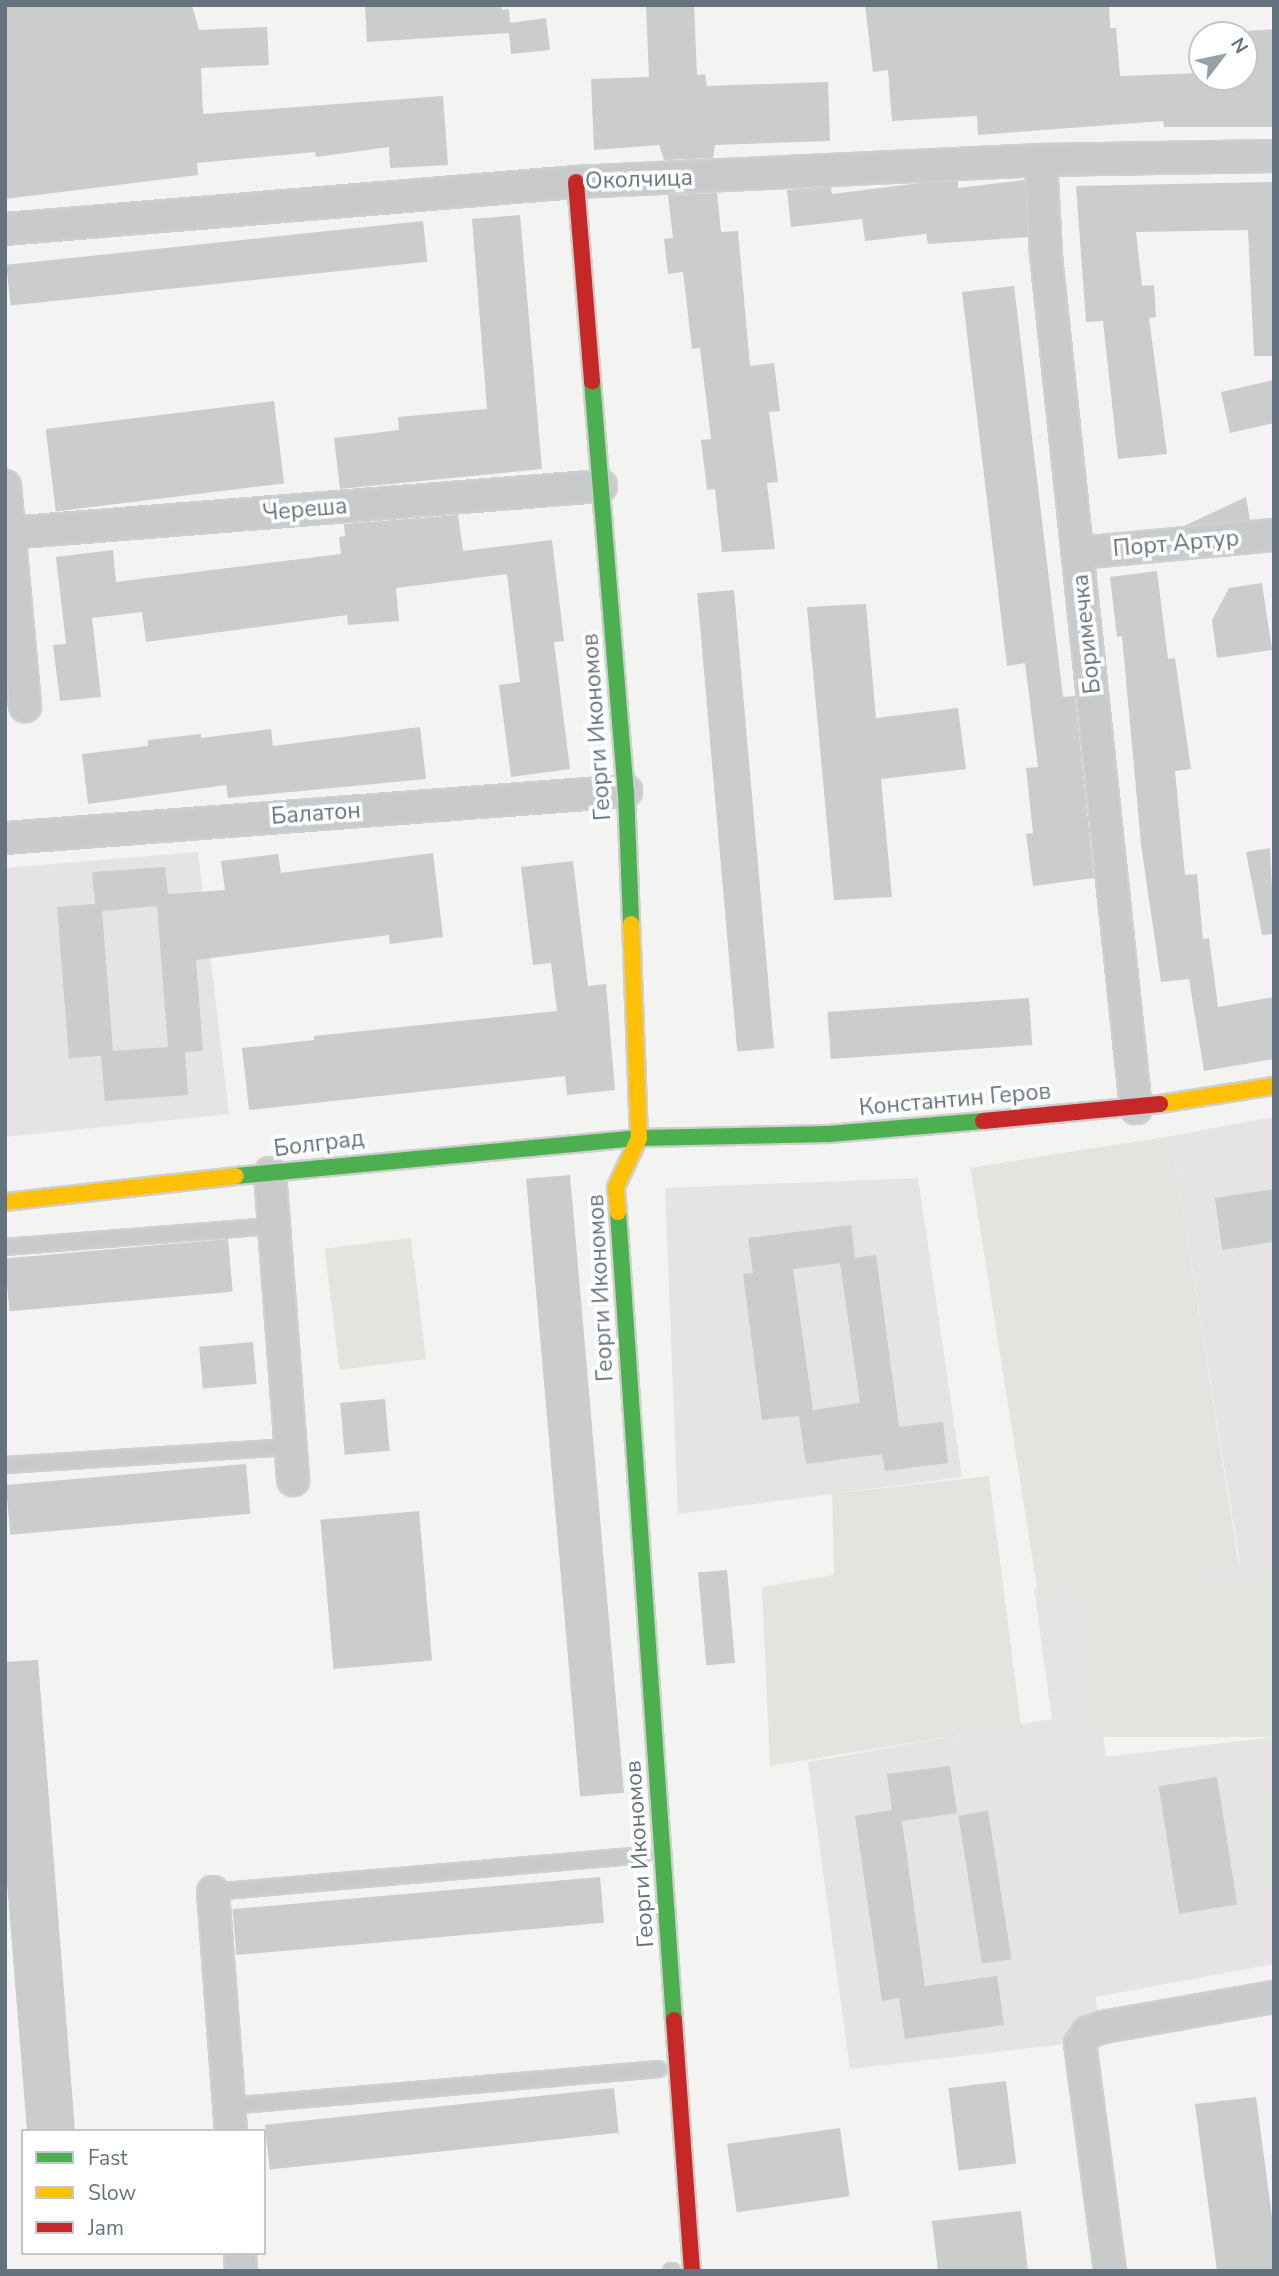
<!DOCTYPE html>
<meta charset="utf-8">
<style>
body{margin:0}
#map{position:relative;width:1279px;height:2276px;overflow:hidden;background:#f3f3f1;font-family:"Nunito Sans",sans-serif}
div>[style]{position:absolute}
[style*='--x']{left:calc(var(--x)*1px);top:calc(var(--y)*1px);width:calc(var(--w)*1px);rotate:calc(var(--a)*1deg)}
.built>*{inset:0;background:#e3e4e3}
.green>*{inset:0;background:#e2e5df;transform-origin:0 0}
.building>*{inset:0;background:#cbcccc;transform-origin:0 0}
.roads{filter:drop-shadow(2px 0 #cfcfcf) drop-shadow(-2px 0 #cfcfcf) drop-shadow(0 2px #cfcfcf) drop-shadow(0 -2px #cfcfcf)}
.lane>*{height:14px;margin:-7px;padding:0 7px;transform-origin:7px;border-radius:7px;background:#c8cacb}
.street>*{height:30px;margin:-15px;padding:0 15px;transform-origin:15px;border-radius:15px;background:#c8cacb}
.fast>*{height:16px;margin:-8px;padding:0 8px;transform-origin:8px;border-radius:8px;background:#4caf50}
.slow>*{height:16px;margin:-8px;padding:0 8px;transform-origin:8px;border-radius:8px;background:#ffc107}
.jam>*{height:16px;margin:-8px;padding:0 8px;transform-origin:8px;border-radius:8px;background:#c62828}
span{translate:-50% -50%;white-space:nowrap;text-align:center;line-height:1.15;-webkit-text-stroke:7px #fff;paint-order:stroke}
.street-label{font-size:23px;color:#65737f}
.frame{position:absolute;inset:0;border:7px solid #65737f;pointer-events:none}
.legend{position:absolute;left:21px;top:2129px;width:245px;height:126px;box-sizing:border-box;background:#fff;border:2px solid #c1c7cc;margin:0;padding:9px 12px;list-style:none;font-size:21px;color:#65737f}
.legend li{display:flex;align-items:center;gap:14px;height:35px}
.legend b{width:35px;border:2px solid #c1c7cc}
.north{position:absolute;left:1188px;top:21px;width:70px;height:70px;box-sizing:border-box;background:#fff;border:2px solid #c1c7cc;border-radius:50%;rotate:58deg;font-size:19px;font-weight:700;line-height:28px;text-align:center;color:#65737f}
.north::after{content:'';display:block;margin:auto;width:24px;height:32px;background:#97a0a7;clip-path:polygon(50% 0,100% 100%,50% 72%,0 100%)}
</style>
<div id="map">
<div class="built">
<i style="clip-path:polygon(198px 852px,229px 1114px,5px 1137px,5px 868px)"></i>
<i style="clip-path:polygon(1274px 1117px,1274px 1576px,1086px 1600px,1106px 1757px,1274px 1737px,1274px 1964px,1096px 1997px,1099px 2040px,850px 2069px,808px 1762px,1052px 1719px,1034px 1588px,1240px 1564px,1171px 1136px)"></i>
<i style="clip-path:polygon(918px 1178px,962px 1477px,678px 1514px,665px 1188px)"></i>
</div>
<div class="green">
<i style="left:1171px;top:1136px;width:434px;height:203px;rotate:81deg"></i>
<i style="left:411px;top:1238px;width:122px;height:87px;rotate:83deg"></i>
<i style="clip-path:polygon(989px 1476px,1021px 1725px,770px 1766px,762px 1587px,834px 1575px,832px 1494px)"></i>
<i style="left:1274px;top:1576px;width:161px;height:190px;rotate:90deg"></i>
<i style="clip-path:polygon(1274px 1797px,1274px 1883px,1266px 1885px,1252px 1801px)"></i>
</div>
<div class="building">
<i style="clip-path:polygon(5px 5px,192px 5px,199px 30px,267px 27px,269px 65px,201px 68px,203px 114px,443px 96px,448px 165px,390px 168px,389px 147px,316px 157px,315px 152px,197px 163px,198px 175px,5px 199px)"></i>
<i style="clip-path:polygon(365px 5px,501px 5px,502px 10px,509px 9px,510px 23px,546px 18px,550px 50px,511px 54px,509px 33px,367px 42px)"></i>
<i style="clip-path:polygon(646px 5px,694px 5px,697px 75px,705px 74px,707px 86px,828px 82px,830px 141px,715px 145px,713px 158px,664px 160px,659px 145px,594px 150px,591px 79px,649px 77px)"></i>
<i style="clip-path:polygon(865px 5px,1109px 5px,1110px 28px,1116px 28px,1120px 76px,1202px 73px,1202px 77px,1244px 77px,1244px 35px,1233px 32px,1274px 29px,1274px 127px,1164px 127px,1163px 121px,978px 135px,977px 116px,892px 121px,888px 70px,873px 72px)"></i>
<i style="clip-path:polygon(1025px 180px,1028px 237px,928px 244px,926px 234px,865px 241px,862px 219px,791px 227px,787px 190px,831px 187px,832px 194px,920px 183px,958px 181px,958px 188px)"></i>
<i style="clip-path:polygon(1274px 182px,1274px 356px,1254px 356px,1248px 230px,1136px 232px,1142px 286px,1154px 285px,1156px 317px,1149px 318px,1167px 454px,1118px 459px,1103px 321px,1086px 322px,1076px 186px)"></i>
<i style="clip-path:polygon(717px 193px,721px 232px,738px 231px,750px 366px,774px 363px,780px 411px,769px 412px,778px 482px,767px 483px,775px 549px,722px 552px,715px 489px,707px 490px,701px 440px,711px 439px,700px 348px,692px 349px,683px 272px,668px 274px,664px 239px,673px 238px,668px 195px)"></i>
<i style="clip-path:polygon(520px 215px,542px 469px,340px 489px,334px 438px,399px 430px,398px 417px,487px 409px,472px 219px)"></i>
<i style="left:423px;top:221px;width:41px;height:419px;rotate:84deg"></i>
<i style="clip-path:polygon(1014px 286px,1063px 697px,1075px 696px,1094px 878px,1033px 886px,1026px 834px,1033px 833px,1026px 768px,1038px 767px,1025px 663px,1007px 666px,962px 292px)"></i>
<i style="clip-path:polygon(1274px 380px,1274px 423px,1230px 433px,1221px 392px)"></i>
<i style="left:274px;top:401px;width:83px;height:230px;rotate:83deg"></i>
<i style="clip-path:polygon(1246px 497px,1250px 520px,1184px 526px)"></i>
<i style="clip-path:polygon(458px 515px,463px 551px,552px 540px,564px 641px,554px 642px,570px 769px,511px 777px,499px 685px,520px 682px,507px 574px,396px 588px,399px 621px,348px 625px,347px 615px,146px 642px,142px 612px,92px 618px,101px 697px,60px 701px,53px 645px,66px 644px,56px 557px,113px 550px,116px 582px,341px 554px,339px 537px,345px 536px,344px 524px)"></i>
<i style="clip-path:polygon(1157px 571px,1168px 659px,1175px 658px,1191px 769px,1175px 771px,1185px 875px,1197px 874px,1203px 939px,1209px 938px,1218px 1007px,1274px 997px,1274px 1059px,1204px 1071px,1189px 979px,1161px 982px,1141px 844px,1122px 636px,1117px 637px,1110px 577px)"></i>
<i style="clip-path:polygon(1262px 583px,1272px 650px,1217px 658px,1212px 620px,1229px 588px)"></i>
<i style="left:734px;top:590px;width:460px;height:37px;rotate:85deg"></i>
<i style="clip-path:polygon(866px 604px,876px 718px,958px 708px,966px 769px,881px 779px,892px 897px,834px 900px,807px 607px)"></i>
<i style="clip-path:polygon(420px 727px,426px 779px,228px 798px,226px 785px,88px 804px,82px 754px,148px 746px,148px 740px,201px 734px,201px 738px,271px 729px,273px 746px)"></i>
<i style="clip-path:polygon(1270px 848px,1274px 934px,1262px 935px,1246px 852px)"></i>
<i style="clip-path:polygon(evenodd,433px 853px,443px 937px,390px 944px,389px 935px,196px 960px,203px 1051px,185px 1052px,188px 1095px,105px 1101px,101px 1056px,69px 1058px,57px 907px,95px 904px,92px 872px,165px 867px,168px 894px,225px 890px,221px 861px,278px 854px,281px 873px,433px 853px,157px 906px,168px 1047px,113px 1051px,102px 911px,157px 906px)"></i>
<i style="clip-path:polygon(573px 861px,588px 986px,606px 984px,615px 1090px,567px 1095px,565px 1076px,249px 1110px,242px 1048px,314px 1040px,314px 1036px,557px 1011px,551px 963px,533px 965px,521px 867px)"></i>
<i style="left:1029px;top:998px;width:47px;height:202px;rotate:86deg"></i>
<i style="left:570px;top:1175px;width:620px;height:44px;rotate:85deg"></i>
<i style="clip-path:polygon(1274px 1189px,1274px 1242px,1222px 1250px,1215px 1198px)"></i>
<i style="clip-path:polygon(evenodd,851px 1225px,855px 1258px,876px 1255px,899px 1427px,943px 1422px,948px 1463px,885px 1471px,882px 1454px,806px 1464px,799px 1416px,762px 1420px,743px 1274px,753px 1273px,748px 1238px,851px 1225px,840px 1263px,860px 1403px,813px 1410px,793px 1269px,840px 1263px)"></i>
<i style="left:228px;top:1239px;width:53px;height:224px;rotate:85deg"></i>
<i style="left:253px;top:1342px;width:42px;height:54px;rotate:85deg"></i>
<i style="left:385px;top:1399px;width:52px;height:45px;rotate:85deg"></i>
<i style="left:246px;top:1464px;width:50px;height:241px;rotate:85deg"></i>
<i style="left:419px;top:1511px;width:150px;height:99px;rotate:85deg"></i>
<i style="left:727px;top:1570px;width:93px;height:29px;rotate:85deg"></i>
<i style="clip-path:polygon(38px 1660px,75px 2131px,27px 2131px,5px 1858px,5px 1662px)"></i>
<i style="clip-path:polygon(950px 1766px,957px 1813px,902px 1821px,925px 1986px,997px 1976px,1004px 2025px,905px 2039px,899px 1998px,882px 2001px,855px 1816px,892px 1810px,887px 1774px)"></i>
<i style="left:1217px;top:1777px;width:129px;height:59px;rotate:81deg"></i>
<i style="left:988px;top:1811px;width:150px;height:30px;rotate:81deg"></i>
<i style="left:600px;top:1877px;width:46px;height:369px;rotate:85deg"></i>
<i style="left:1006px;top:2081px;width:83px;height:58px;rotate:83deg"></i>
<i style="left:614px;top:2088px;width:45px;height:351px;rotate:84deg"></i>
<i style="clip-path:polygon(1256px 2097px,1274px 2232px,1274px 2271px,1217px 2271px,1195px 2104px)"></i>
<i style="left:840px;top:2128px;width:69px;height:114px;rotate:82deg"></i>
<i style="clip-path:polygon(1021px 2211px,1028px 2271px,938px 2271px,932px 2221px)"></i>
</div>
<div class="roads">
<div class="lane">
<i style="--x:5;--y:1247;--w:270;--a:-4.5"></i>
<i style="--x:5;--y:1465;--w:286;--a:-3.6"></i>
<i style="--x:213;--y:1892;--w:432;--a:-4.9"></i>
<i style="--x:229;--y:2106;--w:431;--a:-4.9"></i>
<i style="--x:671;--y:2271;--w:1;--a:0"></i>
</div>
<div class="street">
<i style="--x:1041;--y:160;--w:95;--a:87"></i>
<i style="--x:1046;--y:255;--w:858;--a:83.98"></i>
<i style="--x:5;--y:229;--w:573;--a:-4.71"></i>
<i style="--x:576;--y:182;--w:466;--a:-2.7"></i>
<i style="--x:1041;--y:160;--w:233;--a:-1"></i>
<i style="--x:5;--y:486;--w:221;--a:84.8"></i>
<i style="--x:9;--y:533;--w:594;--a:-4.54"></i>
<i style="--x:1079;--y:553;--w:196;--a:-5.3"></i>
<i style="--x:5;--y:838;--w:623;--a:-4.33"></i>
<i style="--x:270;--y:1173;--w:308;--a:85.7"></i>
<i style="--x:213;--y:1892;--w:240;--a:85.7"></i>
<i style="--x:240;--y:2253;--w:18;--a:87"></i>
<i style="--x:1110;--y:2271;--w:229;--a:-97.5"></i>
<i style="--x:1080;--y:2044;--w:14;--a:-56"></i>
<i style="--x:1088;--y:2032;--w:16;--a:-18"></i>
<i style="--x:1103;--y:2027;--w:174;--a:-10"></i>
</div>
<div class="fast">
<i style="--x:592;--y:381;--w:411;--a:85.3"></i>
<i style="--x:626;--y:791;--w:133;--a:87.8"></i>
<i style="--x:236;--y:1176;--w:405;--a:-5.4"></i>
<i style="--x:639;--y:1138;--w:189;--a:-1.2"></i>
<i style="--x:828;--y:1134;--w:156;--a:-4.8"></i>
<i style="--x:618;--y:1212;--w:810;--a:86.04"></i>
</div>
<div class="slow">
<i style="--x:1160;--y:1104;--w:115;--a:-9"></i>
<i style="--x:5;--y:1202;--w:232;--a:-6.4"></i>
<i style="--x:618;--y:1212;--w:25;--a:-95"></i>
<i style="--x:616;--y:1187;--w:54;--a:-64.9"></i>
<i style="--x:639;--y:1138;--w:214;--a:-92.1"></i>
</div>
<div class="jam">
<i style="--x:576;--y:182;--w:200;--a:85.4"></i>
<i style="--x:983;--y:1121;--w:178;--a:-5.5"></i>
<i style="--x:674;--y:2020;--w:252;--a:85.9"></i>
</div>
</div>
<div class="street-label">
<span style="left:639px;top:180px;rotate:-2deg">Околчица</span>
<span style="left:305px;top:510px;rotate:-5deg">Череша</span>
<span style="left:1176px;top:544px;rotate:-5deg">Порт Артур</span>
<span style="left:1087px;top:634px;rotate:-96deg">Боримечка</span>
<span style="left:597px;top:727px;rotate:-94deg">Георги Икономов</span>
<span style="left:316px;top:814px;rotate:-4deg">Балатон</span>
<span style="left:955px;top:1100px;rotate:-5deg">Константин Геров</span>
<span style="left:319px;top:1144px;rotate:-7deg">Болград</span>
<span style="left:601px;top:1288px;rotate:-93deg">Георги Икономов</span>
<span style="left:640px;top:1854px;rotate:-94deg">Георги Икономов</span>
</div>
<div class="frame"></div>
<ul class="legend">
<li><b style="height:9px;background:#4caf50"></b>Fast</li>
<li><b style="height:9px;background:#ffc107"></b>Slow</li>
<li><b style="height:9px;background:#c62828"></b>Jam</li>
</ul>
<div class="north">N</div>
</div>
